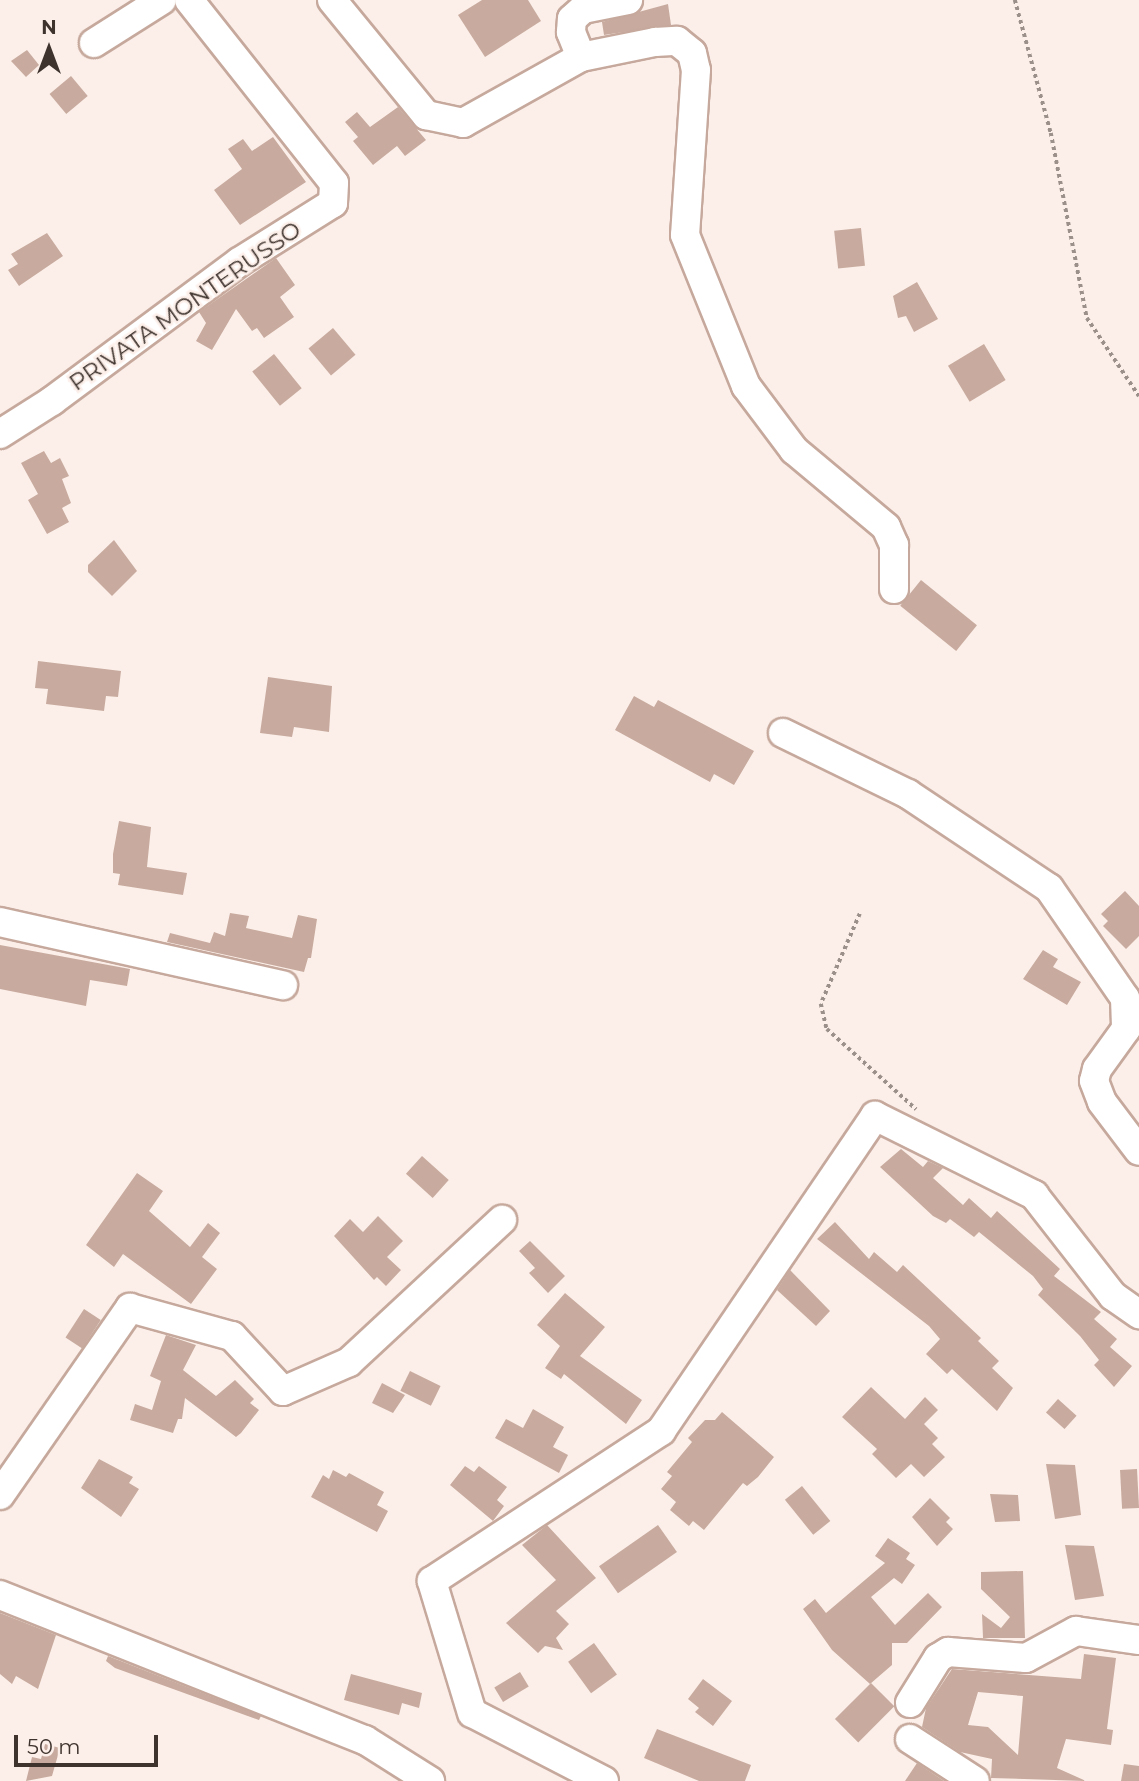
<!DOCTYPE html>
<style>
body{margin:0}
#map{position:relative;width:1139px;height:1781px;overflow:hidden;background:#fcefea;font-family:Montserrat,sans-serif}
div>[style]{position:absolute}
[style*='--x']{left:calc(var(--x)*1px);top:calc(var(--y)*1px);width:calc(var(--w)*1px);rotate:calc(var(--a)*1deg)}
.building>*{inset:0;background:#c8ab9e;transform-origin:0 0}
.path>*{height:3.5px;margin-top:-1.75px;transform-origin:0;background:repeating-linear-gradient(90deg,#9c908b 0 3.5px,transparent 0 7px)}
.roads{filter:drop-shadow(2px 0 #c6a99c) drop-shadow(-2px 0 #c6a99c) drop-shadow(0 2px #c6a99c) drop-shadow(0 -2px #c6a99c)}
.minor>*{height:28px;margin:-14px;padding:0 14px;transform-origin:14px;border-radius:14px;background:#fff}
span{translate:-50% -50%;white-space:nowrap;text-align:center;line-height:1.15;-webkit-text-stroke:5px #fcefea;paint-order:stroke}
.street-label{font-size:23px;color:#3f332e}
.north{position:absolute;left:14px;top:14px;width:70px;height:70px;-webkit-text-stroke:5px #fcefea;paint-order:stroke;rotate:0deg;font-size:19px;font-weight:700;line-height:28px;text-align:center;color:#3f332e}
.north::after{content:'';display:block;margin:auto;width:24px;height:32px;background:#3f332e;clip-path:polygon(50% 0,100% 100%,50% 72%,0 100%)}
.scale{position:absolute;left:14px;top:1735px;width:144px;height:32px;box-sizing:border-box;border:4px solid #3f332e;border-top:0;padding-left:9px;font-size:21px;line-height:24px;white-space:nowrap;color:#3f332e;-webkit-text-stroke:5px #fcefea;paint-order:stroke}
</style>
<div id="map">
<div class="building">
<i style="clip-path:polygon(482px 0,528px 0,541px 21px,485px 57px,458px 15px)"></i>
<i style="clip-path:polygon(668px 4px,671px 25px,604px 35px,602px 22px)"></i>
<i style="clip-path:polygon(27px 50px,39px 65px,26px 77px,11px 61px)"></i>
<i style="left:71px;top:76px;width:26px;height:28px;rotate:50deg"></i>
<i style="clip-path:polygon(398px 107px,426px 140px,405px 156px,397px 146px,373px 165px,353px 141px,358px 137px,345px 122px,357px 112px,370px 127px)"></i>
<i style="clip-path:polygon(273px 137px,306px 182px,240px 225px,214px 190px,242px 169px,228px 149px,243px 139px,252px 151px)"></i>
<i style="left:861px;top:228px;width:38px;height:27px;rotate:84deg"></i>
<i style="clip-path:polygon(47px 233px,63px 256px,19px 286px,8px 270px,18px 264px,11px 254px)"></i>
<i style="clip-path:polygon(276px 258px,295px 285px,280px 297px,294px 317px,264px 338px,257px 328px,252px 331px,236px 309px,212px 350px,196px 341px,206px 323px,199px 312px)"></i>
<i style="clip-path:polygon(917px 282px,938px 319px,914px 332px,906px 316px,898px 318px,893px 296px)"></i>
<i style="left:333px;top:328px;width:35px;height:32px;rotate:50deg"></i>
<i style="left:984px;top:344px;width:42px;height:42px;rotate:59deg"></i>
<i style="left:274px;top:354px;width:44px;height:28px;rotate:51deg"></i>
<i style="clip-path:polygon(44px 451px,51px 463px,60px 458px,69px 476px,62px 479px,71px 503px,62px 508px,69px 522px,47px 534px,28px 500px,38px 494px,21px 463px)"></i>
<i style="clip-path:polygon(114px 540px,137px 571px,112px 596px,88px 572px,88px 565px)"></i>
<i style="left:921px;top:580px;width:72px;height:33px;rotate:39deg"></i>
<i style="clip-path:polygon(38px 661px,121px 671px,118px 697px,106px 696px,104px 711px,46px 704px,48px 689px,35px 688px)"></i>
<i style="clip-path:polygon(268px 677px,332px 686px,329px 732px,294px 727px,292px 737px,260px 733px)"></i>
<i style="clip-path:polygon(634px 696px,654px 707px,658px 700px,754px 751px,734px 785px,714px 774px,710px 782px,615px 730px)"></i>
<i style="clip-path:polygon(119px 821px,151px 827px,147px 867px,187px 873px,183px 895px,118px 885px,120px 874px,113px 873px,113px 854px)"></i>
<i style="clip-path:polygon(1125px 891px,1139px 906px,1139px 936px,1126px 949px,1103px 926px,1108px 921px,1101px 914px)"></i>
<i style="clip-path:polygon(230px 913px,249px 916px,246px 928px,292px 938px,298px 915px,317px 919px,311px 958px,308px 958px,304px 972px,167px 942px,170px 933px,210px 943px,214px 932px,225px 936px)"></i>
<i style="clip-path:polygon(0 945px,130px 969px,127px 986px,90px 980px,86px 1006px,0 989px)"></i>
<i style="clip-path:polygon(1043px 950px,1058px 959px,1053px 967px,1081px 982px,1067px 1005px,1023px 979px)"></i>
<i style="clip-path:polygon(901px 1149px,923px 1167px,928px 1161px,943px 1168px,933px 1178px,963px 1205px,969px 1198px,991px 1218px,997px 1211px,1060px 1269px,1054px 1276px,1101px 1312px,1094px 1319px,1117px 1339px,1110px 1347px,1132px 1366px,1114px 1387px,1094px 1365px,1099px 1360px,1080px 1336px,1038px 1295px,1043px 1289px,1033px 1276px,979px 1232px,974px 1237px,950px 1219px,946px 1223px,933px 1216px,880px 1167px)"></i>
<i style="left:422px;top:1156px;width:36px;height:24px;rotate:42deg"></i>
<i style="clip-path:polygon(137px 1173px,163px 1191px,149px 1211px,190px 1247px,208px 1223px,220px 1233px,202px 1257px,217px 1269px,191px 1304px,123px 1254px,114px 1267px,86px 1245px)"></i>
<i style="clip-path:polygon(378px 1216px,403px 1241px,387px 1257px,401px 1270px,386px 1286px,377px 1277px,374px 1280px,334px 1236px,350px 1219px,363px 1232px)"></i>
<i style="clip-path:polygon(835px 1222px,869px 1259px,874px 1252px,897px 1272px,903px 1265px,981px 1338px,978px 1341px,999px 1361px,992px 1368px,1013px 1388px,997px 1411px,952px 1369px,947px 1374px,926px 1354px,940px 1339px,929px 1326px,817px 1239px)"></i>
<i style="clip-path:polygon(530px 1241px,565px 1276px,548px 1293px,529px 1273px,535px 1268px,519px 1251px)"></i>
<i style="clip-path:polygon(790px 1270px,830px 1311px,816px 1326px,777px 1290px)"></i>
<i style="clip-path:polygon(565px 1293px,605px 1327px,580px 1356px,642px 1400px,626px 1424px,564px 1374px,561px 1379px,545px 1368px,560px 1346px,537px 1325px)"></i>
<i style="left:84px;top:1309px;width:20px;height:34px;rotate:33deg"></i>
<i style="clip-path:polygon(166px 1335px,196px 1345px,183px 1370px,216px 1396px,235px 1380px,254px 1399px,250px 1403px,259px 1410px,241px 1433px,236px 1437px,185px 1398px,182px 1419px,178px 1419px,173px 1433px,130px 1420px,135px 1404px,152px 1410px,161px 1381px,150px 1376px)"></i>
<i style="left:410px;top:1371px;width:34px;height:22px;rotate:26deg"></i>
<i style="clip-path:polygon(382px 1383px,405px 1395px,393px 1413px,372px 1403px)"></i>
<i style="clip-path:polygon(871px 1387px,905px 1419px,925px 1397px,938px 1410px,924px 1424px,938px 1438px,932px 1444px,945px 1457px,924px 1477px,911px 1464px,896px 1478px,872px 1454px,877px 1449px,842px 1417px)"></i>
<i style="left:1058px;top:1399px;width:25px;height:18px;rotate:42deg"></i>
<i style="clip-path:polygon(533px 1409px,564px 1427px,553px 1447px,568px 1455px,559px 1473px,495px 1438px,506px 1419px,523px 1428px)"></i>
<i style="clip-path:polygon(722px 1412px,774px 1457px,758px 1477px,747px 1486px,743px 1483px,704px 1530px,693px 1521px,689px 1526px,670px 1510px,676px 1502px,661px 1489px,672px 1476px,667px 1472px,692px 1442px,688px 1438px,705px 1420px,715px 1420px)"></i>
<i style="clip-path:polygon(99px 1459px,133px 1477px,129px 1483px,139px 1489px,121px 1517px,81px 1488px)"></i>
<i style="clip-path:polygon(1046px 1464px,1075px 1465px,1081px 1515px,1055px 1519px)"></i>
<i style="clip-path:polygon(465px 1466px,474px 1472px,479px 1466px,507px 1487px,497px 1500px,504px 1506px,493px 1521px,450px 1485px)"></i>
<i style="left:1137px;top:1469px;width:39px;height:17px;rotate:87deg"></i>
<i style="clip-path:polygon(333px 1470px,346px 1477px,349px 1473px,384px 1492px,377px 1505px,388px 1511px,377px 1532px,311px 1497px,323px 1475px,329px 1479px)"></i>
<i style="left:802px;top:1486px;width:45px;height:22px;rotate:51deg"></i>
<i style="clip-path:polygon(990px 1494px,1018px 1495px,1020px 1521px,995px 1522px)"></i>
<i style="clip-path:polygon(930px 1498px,950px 1518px,946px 1522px,953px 1529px,937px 1546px,912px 1517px)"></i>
<i style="clip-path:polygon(547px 1525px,596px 1578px,556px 1611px,569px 1624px,556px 1638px,563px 1650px,545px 1646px,538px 1653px,506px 1623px,556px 1580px,522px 1545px)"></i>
<i style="left:658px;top:1525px;width:33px;height:72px;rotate:55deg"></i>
<i style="clip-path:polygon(888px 1538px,910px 1553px,906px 1559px,915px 1565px,902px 1584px,894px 1578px,871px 1597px,895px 1625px,928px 1593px,942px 1607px,907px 1643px,892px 1643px,892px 1665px,870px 1684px,832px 1650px,803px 1609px,815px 1599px,826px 1613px,885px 1563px,875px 1556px)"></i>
<i style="clip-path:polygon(1065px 1545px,1094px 1546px,1104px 1596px,1075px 1600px)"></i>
<i style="clip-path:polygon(1023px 1571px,1025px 1638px,983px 1638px,982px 1614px,1001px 1628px,1010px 1617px,981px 1589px,981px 1572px)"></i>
<i style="clip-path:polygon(0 1613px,56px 1635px,38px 1689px,16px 1676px,12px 1684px,0 1674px)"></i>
<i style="left:594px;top:1643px;width:39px;height:32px;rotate:54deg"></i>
<i style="clip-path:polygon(evenodd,1084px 1654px,1116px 1658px,1107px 1729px,1113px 1730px,1111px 1745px,1066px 1739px,1057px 1768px,1086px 1781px,991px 1778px,992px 1759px,960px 1752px,922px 1727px,926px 1708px,952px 1669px,1081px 1679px,1084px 1654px,978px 1692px,1023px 1696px,1018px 1755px,988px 1727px,968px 1725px,978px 1692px)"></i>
<i style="clip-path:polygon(108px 1656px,261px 1716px,259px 1720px,115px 1668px,106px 1661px)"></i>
<i style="left:520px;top:1672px;width:17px;height:30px;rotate:59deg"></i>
<i style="clip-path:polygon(351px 1674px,422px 1693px,419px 1708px,402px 1703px,399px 1715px,344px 1700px)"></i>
<i style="clip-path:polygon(703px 1679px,732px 1701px,713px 1726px,695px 1712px,699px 1708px,688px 1699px)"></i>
<i style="left:871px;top:1683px;width:33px;height:51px;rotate:45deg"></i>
<i style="clip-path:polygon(657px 1729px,751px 1765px,745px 1781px,699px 1781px,644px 1758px)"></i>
<i style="clip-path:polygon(45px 1744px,60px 1748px,52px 1776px,26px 1781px,32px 1757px,41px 1759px)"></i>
<i style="clip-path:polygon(917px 1763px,944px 1781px,905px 1781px)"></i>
<i style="clip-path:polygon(1124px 1764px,1139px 1766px,1139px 1781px,1121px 1781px)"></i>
</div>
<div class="path">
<i style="--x:1015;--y:0;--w:138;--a:74.9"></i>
<i style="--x:1051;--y:133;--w:188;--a:79"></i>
<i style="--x:1087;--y:318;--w:94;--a:56.3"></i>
<i style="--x:860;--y:914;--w:98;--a:113.4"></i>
<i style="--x:821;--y:1004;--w:26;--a:77"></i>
<i style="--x:827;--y:1029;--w:120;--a:42"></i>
</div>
<div class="roads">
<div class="minor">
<i style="--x:332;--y:0;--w:149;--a:50.7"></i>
<i style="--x:426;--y:115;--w:38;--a:12"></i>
<i style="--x:463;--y:123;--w:135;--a:-29.2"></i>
<i style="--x:581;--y:57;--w:76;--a:-11.5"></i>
<i style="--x:655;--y:42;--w:22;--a:-3"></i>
<i style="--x:677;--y:41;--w:19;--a:39"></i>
<i style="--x:692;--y:53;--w:17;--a:77"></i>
<i style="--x:696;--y:70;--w:165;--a:93.8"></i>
<i style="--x:685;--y:235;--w:163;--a:68"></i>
<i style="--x:746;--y:386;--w:80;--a:53.1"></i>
<i style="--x:794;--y:450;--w:120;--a:39.9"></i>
<i style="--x:886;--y:527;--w:20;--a:66"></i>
<i style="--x:894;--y:545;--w:44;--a:90"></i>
<i style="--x:94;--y:43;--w:80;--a:-32.3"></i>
<i style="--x:581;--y:57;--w:27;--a:-112"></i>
<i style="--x:571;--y:32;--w:13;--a:-86"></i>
<i style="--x:572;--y:19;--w:15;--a:-42"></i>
<i style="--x:583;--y:9;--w:46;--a:-11.3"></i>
<i style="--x:0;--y:434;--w:62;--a:-32.4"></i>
<i style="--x:52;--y:401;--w:233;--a:-36.6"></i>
<i style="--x:239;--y:262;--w:111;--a:-32.1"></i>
<i style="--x:333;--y:203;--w:20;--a:-87"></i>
<i style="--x:334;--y:183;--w:233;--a:-128.4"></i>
<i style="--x:783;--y:733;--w:139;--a:26"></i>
<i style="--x:908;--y:794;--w:169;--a:33.7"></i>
<i style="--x:1049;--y:888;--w:134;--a:55.4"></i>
<i style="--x:1125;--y:998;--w:31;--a:88"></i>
<i style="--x:1126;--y:1029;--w:49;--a:125.9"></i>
<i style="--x:1097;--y:1069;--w:12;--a:104"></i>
<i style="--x:1094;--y:1081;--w:22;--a:69"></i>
<i style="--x:1102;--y:1102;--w:61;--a:52.9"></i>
<i style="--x:0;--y:922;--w:290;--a:12.6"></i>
<i style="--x:0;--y:1495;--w:228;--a:-55.2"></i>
<i style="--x:130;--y:1308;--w:106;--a:15.4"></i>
<i style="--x:232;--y:1336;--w:75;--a:47.2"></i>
<i style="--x:283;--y:1391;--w:72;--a:-23.7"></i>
<i style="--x:349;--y:1362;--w:209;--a:-42.9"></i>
<i style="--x:0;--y:1595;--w:393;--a:21.7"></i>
<i style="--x:365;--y:1740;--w:77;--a:32.2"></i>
<i style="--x:910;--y:1703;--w:53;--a:-58.1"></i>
<i style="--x:938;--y:1658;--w:12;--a:-31"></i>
<i style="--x:948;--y:1652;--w:78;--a:4.4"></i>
<i style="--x:1026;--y:1658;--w:57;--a:-28.4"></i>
<i style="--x:1076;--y:1631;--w:64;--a:8.1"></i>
<i style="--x:910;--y:1739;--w:77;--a:32.9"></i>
<i style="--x:604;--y:1781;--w:148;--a:-152.7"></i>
<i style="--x:472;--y:1713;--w:138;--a:-106.9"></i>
<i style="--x:432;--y:1581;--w:274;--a:-33.2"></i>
<i style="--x:661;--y:1431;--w:381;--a:-55.8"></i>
<i style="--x:875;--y:1116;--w:178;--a:26.4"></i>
<i style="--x:1034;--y:1195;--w:128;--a:52"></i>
<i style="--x:1113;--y:1296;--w:32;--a:35"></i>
</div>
</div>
<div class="street-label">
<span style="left:185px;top:306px;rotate:-35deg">PRIVATA MONTERUSSO</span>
</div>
<div class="north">N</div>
<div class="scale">50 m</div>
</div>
